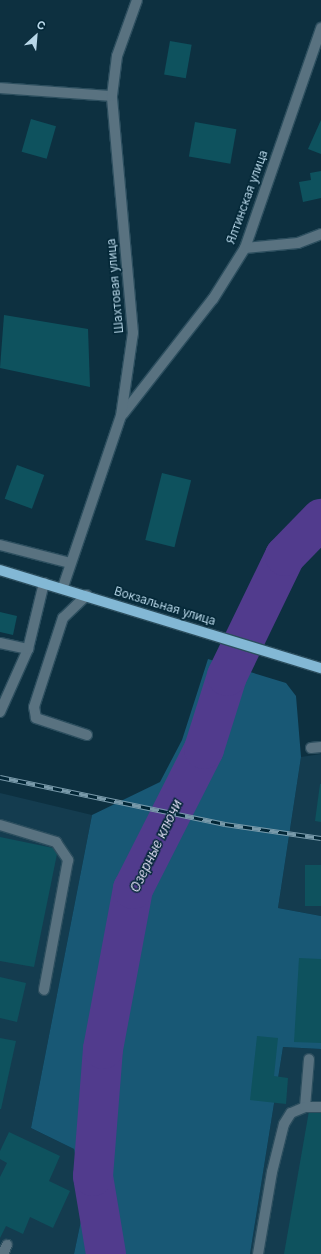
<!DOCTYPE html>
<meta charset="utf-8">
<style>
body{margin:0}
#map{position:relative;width:321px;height:1254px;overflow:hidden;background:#0d3040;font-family:Inter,sans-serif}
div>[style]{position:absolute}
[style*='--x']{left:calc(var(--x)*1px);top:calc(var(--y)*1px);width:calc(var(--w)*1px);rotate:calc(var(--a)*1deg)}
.built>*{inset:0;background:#143c4f}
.green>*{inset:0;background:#185875}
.river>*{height:40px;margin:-20px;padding:0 20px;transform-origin:20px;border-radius:20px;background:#513b8d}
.building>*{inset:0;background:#0e525e;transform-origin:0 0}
.roads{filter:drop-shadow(1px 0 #2c4e5e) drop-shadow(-1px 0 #2c4e5e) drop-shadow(0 1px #2c4e5e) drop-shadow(0 -1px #2c4e5e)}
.minor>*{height:10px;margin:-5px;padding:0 5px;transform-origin:5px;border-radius:5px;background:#597280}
.major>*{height:10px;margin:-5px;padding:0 5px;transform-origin:5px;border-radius:5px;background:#83b8d5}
.rail>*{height:4.5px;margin-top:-2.25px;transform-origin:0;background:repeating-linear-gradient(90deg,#022636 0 9px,#799aaa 0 18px);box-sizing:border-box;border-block:1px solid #799aaa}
span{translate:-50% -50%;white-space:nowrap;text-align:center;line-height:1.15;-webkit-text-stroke:3px #022636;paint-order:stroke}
.street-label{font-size:12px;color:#b8d7e8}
.water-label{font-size:13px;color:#e1ddf5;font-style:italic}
.north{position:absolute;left:16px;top:16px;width:40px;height:40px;-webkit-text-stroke:3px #022636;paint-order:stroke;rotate:26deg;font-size:11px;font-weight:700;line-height:16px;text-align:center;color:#b8d7e8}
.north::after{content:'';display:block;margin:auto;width:14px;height:18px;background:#b8d7e8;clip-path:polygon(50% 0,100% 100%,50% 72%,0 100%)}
</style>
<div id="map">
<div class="built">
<i style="clip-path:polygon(321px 754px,321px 916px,278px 908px,301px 757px)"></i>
<i style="clip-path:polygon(0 793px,92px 815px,31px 1128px,74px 1149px,84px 1206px,74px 1254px,0 1254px)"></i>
<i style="clip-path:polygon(283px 1047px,321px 1049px,321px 1254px,250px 1254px)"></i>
</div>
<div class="green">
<i style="clip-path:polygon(208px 659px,286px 683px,296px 696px,301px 757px,278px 908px,321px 916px,321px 1049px,283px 1047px,250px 1254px,74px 1254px,84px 1206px,74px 1149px,31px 1128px,92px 815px,160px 782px,182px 740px)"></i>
</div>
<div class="river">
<i style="--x:106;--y:1254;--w:79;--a:-99.5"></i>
<i style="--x:93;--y:1176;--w:127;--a:-85.5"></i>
<i style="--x:103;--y:1049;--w:163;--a:-79.4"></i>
<i style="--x:133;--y:889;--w:157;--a:-63.1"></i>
<i style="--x:204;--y:749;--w:77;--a:-72.5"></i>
<i style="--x:227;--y:676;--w:133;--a:-64.2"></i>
<i style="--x:285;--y:556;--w:52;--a:-45.8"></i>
</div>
<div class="building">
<i style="left:170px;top:41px;width:22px;height:34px;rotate:10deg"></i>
<i style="left:31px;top:119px;width:26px;height:34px;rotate:16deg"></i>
<i style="clip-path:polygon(321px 120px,321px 154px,308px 149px)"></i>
<i style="left:195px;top:122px;width:42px;height:35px;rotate:10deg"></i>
<i style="clip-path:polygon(321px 171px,321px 198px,303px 202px,299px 182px,311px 180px,310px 173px)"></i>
<i style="clip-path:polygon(4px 315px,88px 329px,90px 387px,0 368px)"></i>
<i style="left:17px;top:465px;width:29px;height:36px;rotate:20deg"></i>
<i style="left:162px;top:473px;width:30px;height:69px;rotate:14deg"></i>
<i style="clip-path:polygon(0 612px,17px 616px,13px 635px,0 632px)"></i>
<i style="clip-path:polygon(320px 784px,321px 784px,321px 822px,315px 821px)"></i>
<i style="clip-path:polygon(0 837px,58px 849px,34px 967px,0 961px)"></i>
<i style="left:305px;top:865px;width:16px;height:41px"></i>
<i style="clip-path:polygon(299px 958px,321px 959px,321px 1043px,294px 1042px)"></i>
<i style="clip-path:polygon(0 977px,26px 983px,17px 1022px,0 1018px)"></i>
<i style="clip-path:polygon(257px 1036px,278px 1038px,274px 1076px,288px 1078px,286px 1104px,250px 1100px)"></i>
<i style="clip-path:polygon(0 1038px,16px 1041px,1px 1109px,0 1109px)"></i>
<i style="clip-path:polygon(309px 1111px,321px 1113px,321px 1254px,284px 1254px)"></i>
<i style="clip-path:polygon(9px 1132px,60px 1156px,49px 1181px,70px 1191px,53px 1228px,30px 1217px,23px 1234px,6px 1226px,0 1238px,0 1177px,7px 1163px,0 1159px,0 1151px)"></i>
</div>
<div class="roads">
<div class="minor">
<i style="--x:0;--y:88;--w:112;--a:4.1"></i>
<i style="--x:245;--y:248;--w:53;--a:-5.4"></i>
<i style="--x:298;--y:243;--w:25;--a:-21"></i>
<i style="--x:123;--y:414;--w:146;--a:-52"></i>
<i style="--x:213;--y:299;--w:60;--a:-57.9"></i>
<i style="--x:245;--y:248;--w:233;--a:-70.9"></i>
<i style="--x:0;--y:545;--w:72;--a:14.4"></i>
<i style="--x:63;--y:587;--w:181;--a:-71.3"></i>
<i style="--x:121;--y:416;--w:84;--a:-81.8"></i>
<i style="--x:133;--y:333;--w:238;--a:-95.1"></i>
<i style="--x:112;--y:96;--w:40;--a:-82.9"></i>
<i style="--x:117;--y:56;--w:59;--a:-70.3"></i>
<i style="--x:0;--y:643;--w:29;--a:12"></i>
<i style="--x:0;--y:712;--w:69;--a:-66"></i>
<i style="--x:28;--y:649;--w:68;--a:-76.4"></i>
<i style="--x:87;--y:735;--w:54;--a:-161.6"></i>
<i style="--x:36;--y:718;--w:11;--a:-100"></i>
<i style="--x:34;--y:707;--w:94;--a:-72"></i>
<i style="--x:63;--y:618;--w:33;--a:-44"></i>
<i style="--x:311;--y:748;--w:10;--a:-6"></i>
<i style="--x:0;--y:825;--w:59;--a:16.9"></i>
<i style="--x:56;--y:842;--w:22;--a:56"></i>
<i style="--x:68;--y:860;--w:132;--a:100.5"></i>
<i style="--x:305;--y:1107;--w:48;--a:-85.2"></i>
<i style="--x:3;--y:1254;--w:10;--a:-66"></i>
<i style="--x:258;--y:1254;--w:83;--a:-80.3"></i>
<i style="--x:272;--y:1172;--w:49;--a:-76"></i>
<i style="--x:284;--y:1124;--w:13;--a:-58"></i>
<i style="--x:291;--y:1113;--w:15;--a:-23"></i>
<i style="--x:305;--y:1107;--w:16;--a:0"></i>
</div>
<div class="major">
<i style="--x:0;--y:570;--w:336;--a:17"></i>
</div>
</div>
<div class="rail">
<i style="--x:0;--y:777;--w:230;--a:11.8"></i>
<i style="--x:225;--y:824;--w:97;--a:8.3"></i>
</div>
<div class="street-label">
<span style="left:247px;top:197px;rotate:-70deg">Ялтинская улица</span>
<span style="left:115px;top:286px;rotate:-95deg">Шахтовая улица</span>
<span style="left:165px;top:606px;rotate:17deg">Вокзальная улица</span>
</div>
<div class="water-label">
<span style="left:156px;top:846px;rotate:-64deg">Озерные ключи</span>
</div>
<div class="north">С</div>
</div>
